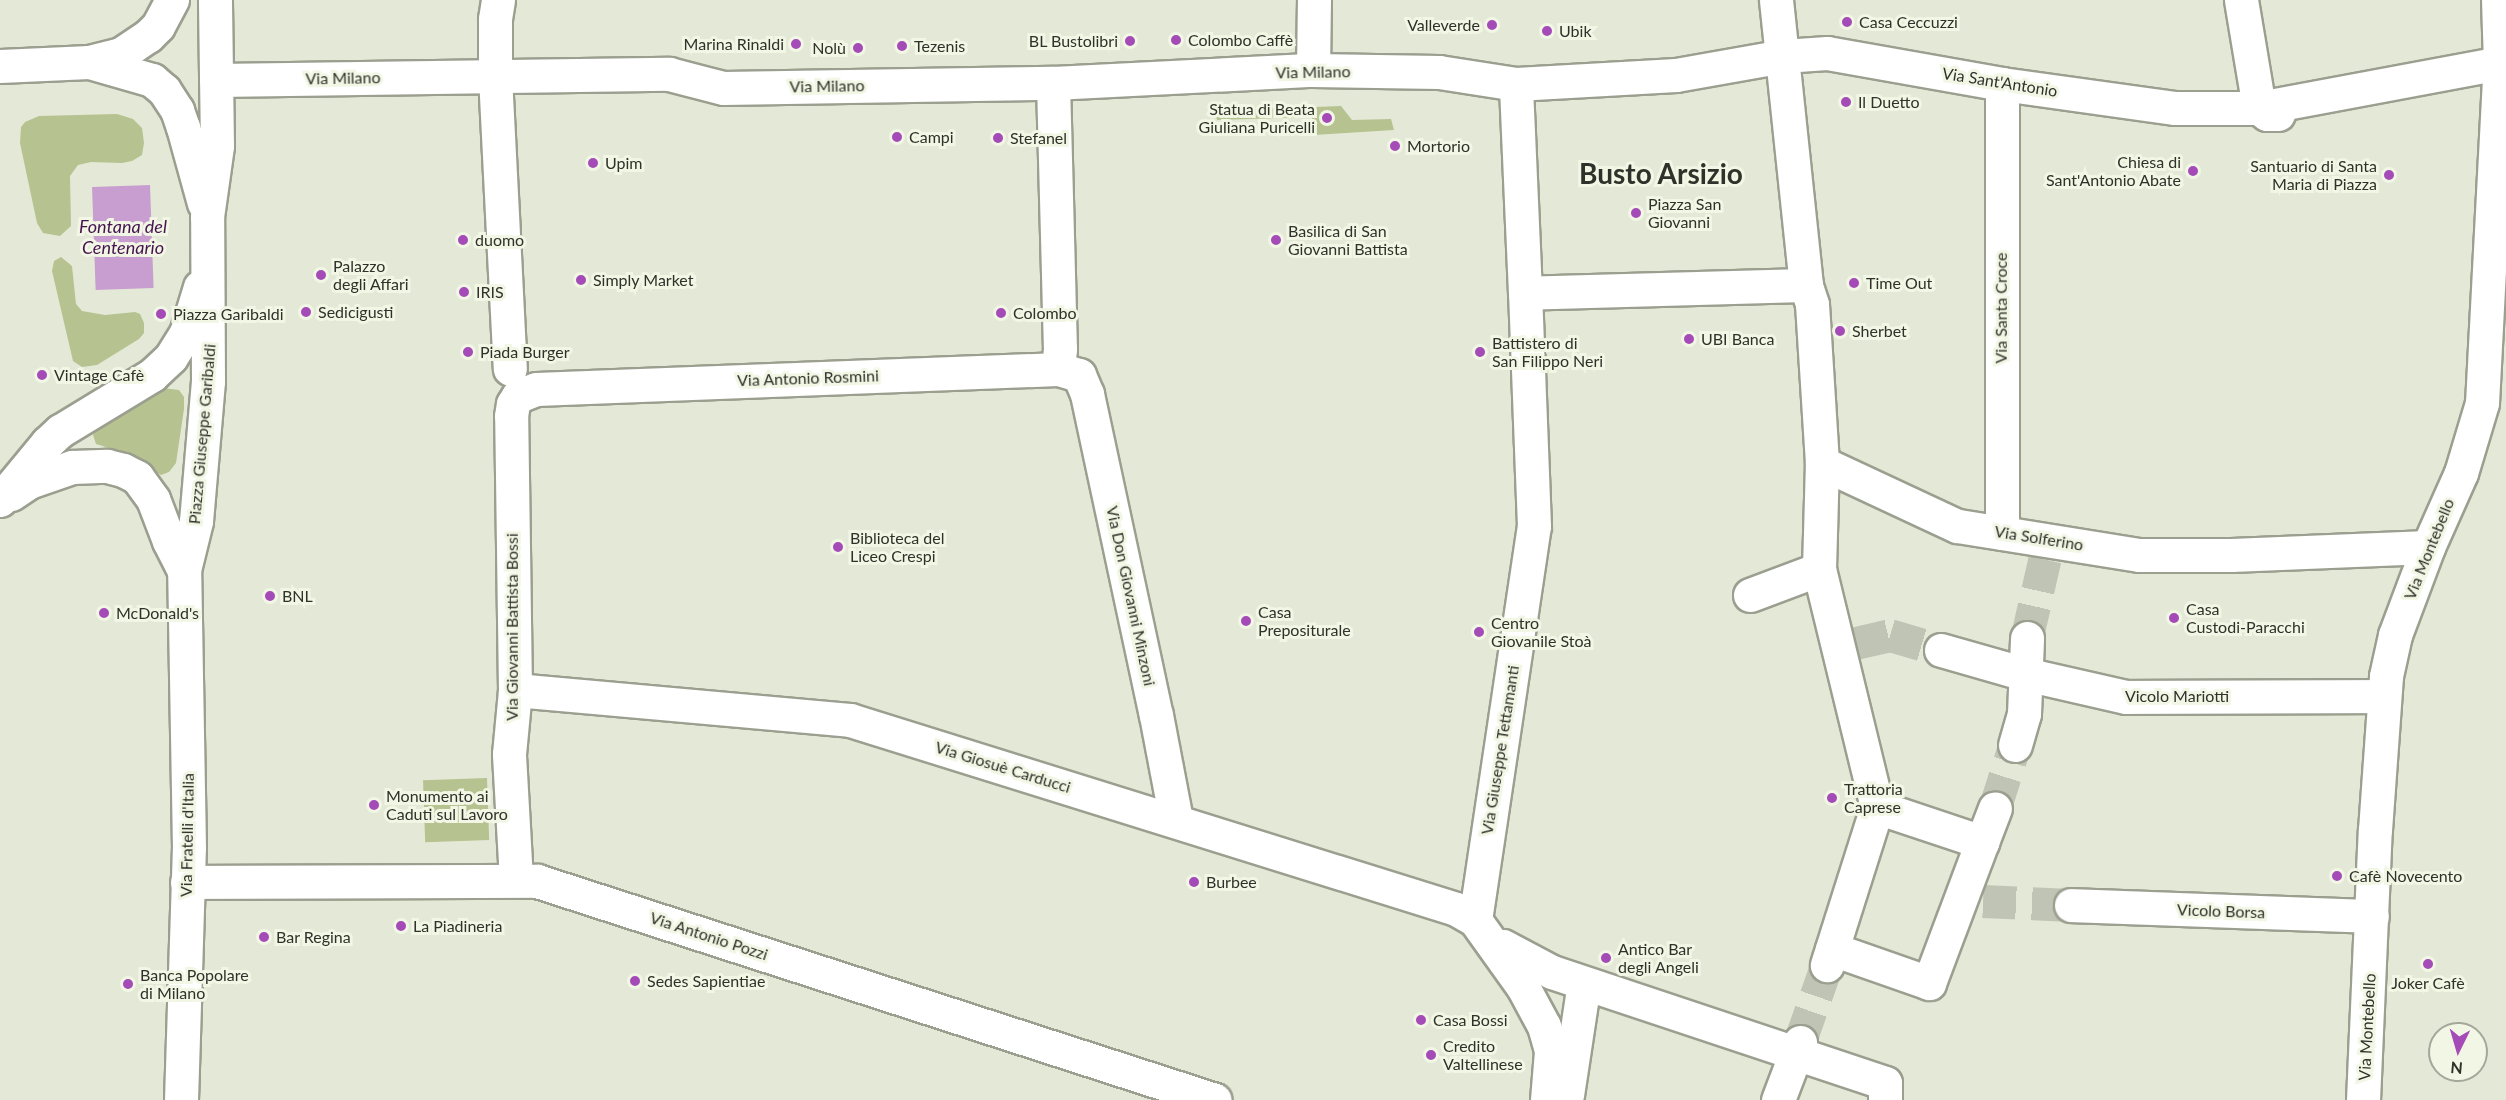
<!DOCTYPE html>
<meta charset="utf-8">
<style>
body{margin:0}
#map{position:relative;width:2506px;height:1100px;overflow:hidden;background:#e4e9d7;font-family:Lato,sans-serif}
div>[style]{position:absolute}
[style*='--x']{left:calc(var(--x)*1px);top:calc(var(--y)*1px);width:calc(var(--w)*1px);rotate:calc(var(--a)*1deg)}
.green>*{inset:0;background:#b6c28f;transform-origin:0 0}
.water>*{inset:0;background:#c79ecf;transform-origin:0 0}
.minor-tunnel>*{height:33px;margin-top:-16.5px;transform-origin:0;background:repeating-linear-gradient(90deg,#c0c4b4 0 33px,transparent 0 49px)}
.roads{filter:drop-shadow(2px 0 #9b9f8f) drop-shadow(-2px 0 #9b9f8f) drop-shadow(0 2px #9b9f8f) drop-shadow(0 -2px #9b9f8f)}
.minor>*{height:33px;margin:-16.5px;padding:0 16.5px;transform-origin:16.5px;border-radius:16.5px;background:#fff}
.dots>*{width:16px;height:16px;translate:-50% -50%;box-sizing:border-box;border:3px solid #f2f6e4;border-radius:50%}
span{translate:-50% -50%;white-space:nowrap;text-align:center;line-height:1.15;-webkit-text-stroke:6px #f2f6e4;paint-order:stroke}
.poi-label{font-size:16px;color:#2f312a}
.left{translate:0 -50%;text-align:left}
.right{translate:-100% -50%;text-align:right}
.street-label{font-size:16px;color:#2f312a}
.water-label{font-size:18px;color:#45134f;font-style:italic}
.town-label{font-size:28px;color:#2f312a;font-weight:700}
.north{position:absolute;left:2428px;top:1022px;width:60px;height:60px;box-sizing:border-box;background:#f2f6e4;border:2px solid #a4a79a;border-radius:50%;rotate:185deg;font-size:16px;font-weight:700;line-height:24px;text-align:center;color:#2f312a}
.north::after{content:'';display:block;margin:auto;width:21px;height:27px;background:#a44bb7;clip-path:polygon(50% 0,100% 100%,50% 72%,0 100%)}
</style>
<div id="map">
<div class="green">
<i style="clip-path:polygon(1341px 106px,1352px 120px,1391px 119px,1394px 130px,1314px 135px,1312px 117px,1217px 120px,1215px 111px)"></i>
<i style="clip-path:polygon(117px 114px,133px 119px,142px 128px,144px 143px,142px 155px,132px 161px,122px 163px,91px 162px,78px 165px,70px 176px,71px 226px,60px 236px,43px 233px,37px 223px,20px 143px,21px 127px,25px 122px,39px 116px)"></i>
<i style="clip-path:polygon(61px 257px,72px 266px,76px 304px,82px 311px,105px 315px,135px 312px,140px 314px,144px 323px,144px 333px,139px 339px,97px 365px,82px 367px,73px 361px,52px 271px,54px 261px)"></i>
<i style="clip-path:polygon(163px 388px,179px 390px,184px 397px,184px 409px,176px 463px,169px 472px,161px 475px,129px 454px,96px 444px,93px 435px,99px 424px)"></i>
<i style="left:487px;top:778px;width:62px;height:64px;rotate:88deg"></i>
</div>
<div class="water">
<i style="left:150px;top:185px;width:103px;height:58px;rotate:88deg"></i>
</div>
<div class="minor-tunnel">
<i style="--x:2027;--y:638;--w:81;--a:-77.2"></i>
<i style="--x:1856;--y:643;--w:35;--a:-13"></i>
<i style="--x:1890;--y:635;--w:53;--a:16.4"></i>
<i style="--x:1995;--y:808;--w:66;--a:-72.4"></i>
<i style="--x:1983;--y:901;--w:88;--a:2.6"></i>
<i style="--x:1800;--y:1042;--w:82;--a:-70.7"></i>
</div>
<div class="roads">
<div class="minor">
<i style="--x:498;--y:0;--w:19;--a:99"></i>
<i style="--x:495;--y:19;--w:57;--a:90"></i>
<i style="--x:495;--y:76;--w:293;--a:87.1"></i>
<i style="--x:1776;--y:0;--w:287;--a:84"></i>
<i style="--x:2241;--y:0;--w:109;--a:80.5"></i>
<i style="--x:2259;--y:108;--w:10;--a:37"></i>
<i style="--x:2267;--y:114;--w:11;--a:0"></i>
<i style="--x:89;--y:62;--w:66;--a:15.9"></i>
<i style="--x:152;--y:80;--w:16;--a:40"></i>
<i style="--x:164;--y:90;--w:24;--a:57"></i>
<i style="--x:177;--y:110;--w:18;--a:71"></i>
<i style="--x:183;--y:127;--w:79;--a:74.6"></i>
<i style="--x:0;--y:66;--w:89;--a:-2.6"></i>
<i style="--x:89;--y:62;--w:33;--a:-14"></i>
<i style="--x:121;--y:54;--w:32;--a:-34"></i>
<i style="--x:148;--y:36;--w:14;--a:-45"></i>
<i style="--x:158;--y:26;--w:30;--a:-62"></i>
<i style="--x:1313;--y:70;--w:70;--a:-89.2"></i>
<i style="--x:216;--y:80;--w:453;--a:-0.8"></i>
<i style="--x:669;--y:74;--w:56;--a:14.5"></i>
<i style="--x:723;--y:88;--w:330;--a:-0.9"></i>
<i style="--x:1053;--y:83;--w:260;--a:-2.9"></i>
<i style="--x:1313;--y:70;--w:126;--a:0.9"></i>
<i style="--x:1439;--y:72;--w:78;--a:8.9"></i>
<i style="--x:1053;--y:83;--w:266;--a:88.5"></i>
<i style="--x:1060;--y:349;--w:20;--a:96"></i>
<i style="--x:11;--y:494;--w:22;--a:-34"></i>
<i style="--x:29;--y:482;--w:46;--a:-19.2"></i>
<i style="--x:72;--y:467;--w:35;--a:-2"></i>
<i style="--x:107;--y:466;--w:16;--a:14"></i>
<i style="--x:123;--y:470;--w:16;--a:27"></i>
<i style="--x:137;--y:477;--w:27;--a:54"></i>
<i style="--x:153;--y:499;--w:45;--a:69.1"></i>
<i style="--x:169;--y:541;--w:33;--a:63"></i>
<i style="--x:0;--y:500;--w:74;--a:-50.5"></i>
<i style="--x:47;--y:443;--w:18;--a:-43"></i>
<i style="--x:60;--y:431;--w:108;--a:-31.3"></i>
<i style="--x:152;--y:375;--w:26;--a:-43"></i>
<i style="--x:171;--y:357;--w:28;--a:-58"></i>
<i style="--x:186;--y:333;--w:48;--a:-73.1"></i>
<i style="--x:2002;--y:533;--w:449;--a:-90"></i>
<i style="--x:2428;--y:547;--w:197;--a:177.7"></i>
<i style="--x:2231;--y:555;--w:92;--a:180"></i>
<i style="--x:2139;--y:555;--w:184;--a:-170.9"></i>
<i style="--x:1957;--y:526;--w:149;--a:-155"></i>
<i style="--x:1822;--y:463;--w:159;--a:-93.6"></i>
<i style="--x:1812;--y:304;--w:20;--a:-108"></i>
<i style="--x:1806;--y:285;--w:281;--a:178.4"></i>
<i style="--x:1525;--y:293;--w:209;--a:-92.5"></i>
<i style="--x:1516;--y:84;--w:160;--a:-3.2"></i>
<i style="--x:1676;--y:75;--w:109;--a:-10.1"></i>
<i style="--x:1783;--y:56;--w:44;--a:-3.9"></i>
<i style="--x:1827;--y:53;--w:178;--a:10"></i>
<i style="--x:2002;--y:84;--w:175;--a:7.9"></i>
<i style="--x:2175;--y:108;--w:84;--a:0"></i>
<i style="--x:2259;--y:108;--w:245;--a:-10.6"></i>
<i style="--x:1819;--y:569;--w:245;--a:76.3"></i>
<i style="--x:1877;--y:807;--w:166;--a:107.6"></i>
<i style="--x:1750;--y:595;--w:74;--a:-20.6"></i>
<i style="--x:1819;--y:569;--w:106;--a:-88.4"></i>
<i style="--x:1941;--y:650;--w:87;--a:15.9"></i>
<i style="--x:2025;--y:674;--w:104;--a:12.8"></i>
<i style="--x:2126;--y:697;--w:257;--a:-0.2"></i>
<i style="--x:515;--y:690;--w:336;--a:5.1"></i>
<i style="--x:850;--y:720;--w:635;--a:17.32"></i>
<i style="--x:1456;--y:909;--w:22;--a:30"></i>
<i style="--x:1475;--y:920;--w:82;--a:54.4"></i>
<i style="--x:1523;--y:987;--w:44;--a:61.7"></i>
<i style="--x:1544;--y:1026;--w:26;--a:74"></i>
<i style="--x:1551;--y:1051;--w:49;--a:94.7"></i>
<i style="--x:2015;--y:745;--w:32;--a:-74"></i>
<i style="--x:2024;--y:714;--w:76;--a:-87.7"></i>
<i style="--x:1877;--y:807;--w:111;--a:18.4"></i>
<i style="--x:1982;--y:842;--w:36;--a:-69"></i>
<i style="--x:516;--y:880;--w:126;--a:-93.2"></i>
<i style="--x:509;--y:754;--w:64;--a:-84.6"></i>
<i style="--x:515;--y:690;--w:274;--a:-90.8"></i>
<i style="--x:511;--y:416;--w:12;--a:-81"></i>
<i style="--x:513;--y:404;--w:9;--a:-58"></i>
<i style="--x:518;--y:396;--w:19;--a:-21"></i>
<i style="--x:536;--y:389;--w:522;--a:-2.19"></i>
<i style="--x:1058;--y:369;--w:22;--a:16"></i>
<i style="--x:1079;--y:375;--w:21;--a:67"></i>
<i style="--x:1087;--y:394;--w:328;--a:77.9"></i>
<i style="--x:1156;--y:715;--w:107;--a:79.2"></i>
<i style="--x:187;--y:882;--w:350;--a:-0.2"></i>
<i style="--x:537;--y:881;--w:712;--a:17.9"></i>
<i style="--x:2071;--y:905;--w:301;--a:2.1"></i>
<i style="--x:1475;--y:920;--w:398;--a:-81.5"></i>
<i style="--x:1534;--y:526;--w:233;--a:-92.2"></i>
<i style="--x:1503;--y:946;--w:55;--a:28"></i>
<i style="--x:1552;--y:972;--w:351;--a:18.4"></i>
<i style="--x:1885;--y:1083;--w:17;--a:90"></i>
<i style="--x:1832;--y:949;--w:103;--a:19.3"></i>
<i style="--x:1929;--y:983;--w:151;--a:-69.4"></i>
<i style="--x:1567;--y:1095;--w:113;--a:-81.4"></i>
<i style="--x:181;--y:1100;--w:252;--a:-88.2"></i>
<i style="--x:189;--y:848;--w:278;--a:-91"></i>
<i style="--x:184;--y:570;--w:50;--a:-76.2"></i>
<i style="--x:196;--y:521;--w:141;--a:-85.1"></i>
<i style="--x:208;--y:381;--w:164;--a:-90.3"></i>
<i style="--x:207;--y:217;--w:72;--a:-82"></i>
<i style="--x:217;--y:146;--w:146;--a:-90.8"></i>
<i style="--x:1778;--y:1100;--w:62;--a:-69.2"></i>
<i style="--x:2363;--y:1100;--w:270;--a:-87.5"></i>
<i style="--x:2375;--y:830;--w:154;--a:-85.9"></i>
<i style="--x:2386;--y:676;--w:42;--a:-77.6"></i>
<i style="--x:2395;--y:635;--w:94;--a:-69.4"></i>
<i style="--x:2428;--y:547;--w:81;--a:-66"></i>
<i style="--x:2461;--y:473;--w:73;--a:-73.3"></i>
<i style="--x:2482;--y:403;--w:340;--a:-87"></i>
<i style="--x:2500;--y:63;--w:63;--a:-91.8"></i>
</div>
</div>
<div class="dots">
<i style="left:1847px;top:22px;background:#a44bb7"></i>
<i style="left:1492px;top:25px;background:#a44bb7"></i>
<i style="left:1547px;top:31px;background:#a44bb7"></i>
<i style="left:1176px;top:40px;background:#a44bb7"></i>
<i style="left:1130px;top:41px;background:#a44bb7"></i>
<i style="left:796px;top:44px;background:#a44bb7"></i>
<i style="left:902px;top:46px;background:#a44bb7"></i>
<i style="left:858px;top:48px;background:#a44bb7"></i>
<i style="left:1846px;top:102px;background:#a44bb7"></i>
<i style="left:1327px;top:118px;background:#a44bb7"></i>
<i style="left:897px;top:137px;background:#a44bb7"></i>
<i style="left:998px;top:138px;background:#a44bb7"></i>
<i style="left:1395px;top:146px;background:#a44bb7"></i>
<i style="left:593px;top:163px;background:#a44bb7"></i>
<i style="left:2193px;top:171px;background:#a44bb7"></i>
<i style="left:2389px;top:175px;background:#a44bb7"></i>
<i style="left:1636px;top:213px;background:#a44bb7"></i>
<i style="left:463px;top:240px;background:#a44bb7"></i>
<i style="left:1276px;top:240px;background:#a44bb7"></i>
<i style="left:321px;top:275px;background:#a44bb7"></i>
<i style="left:581px;top:280px;background:#a44bb7"></i>
<i style="left:1854px;top:283px;background:#a44bb7"></i>
<i style="left:464px;top:292px;background:#a44bb7"></i>
<i style="left:306px;top:312px;background:#a44bb7"></i>
<i style="left:1001px;top:313px;background:#a44bb7"></i>
<i style="left:161px;top:314px;background:#a44bb7"></i>
<i style="left:1840px;top:331px;background:#a44bb7"></i>
<i style="left:1689px;top:339px;background:#a44bb7"></i>
<i style="left:468px;top:352px;background:#a44bb7"></i>
<i style="left:1480px;top:352px;background:#a44bb7"></i>
<i style="left:42px;top:375px;background:#a44bb7"></i>
<i style="left:838px;top:547px;background:#a44bb7"></i>
<i style="left:270px;top:596px;background:#a44bb7"></i>
<i style="left:104px;top:613px;background:#a44bb7"></i>
<i style="left:2174px;top:618px;background:#a44bb7"></i>
<i style="left:1246px;top:621px;background:#a44bb7"></i>
<i style="left:1479px;top:632px;background:#a44bb7"></i>
<i style="left:1832px;top:798px;background:#a44bb7"></i>
<i style="left:374px;top:805px;background:#a44bb7"></i>
<i style="left:2337px;top:876px;background:#a44bb7"></i>
<i style="left:1194px;top:882px;background:#a44bb7"></i>
<i style="left:401px;top:926px;background:#a44bb7"></i>
<i style="left:264px;top:937px;background:#a44bb7"></i>
<i style="left:1606px;top:958px;background:#a44bb7"></i>
<i style="left:2428px;top:964px;background:#a44bb7"></i>
<i style="left:635px;top:981px;background:#a44bb7"></i>
<i style="left:128px;top:984px;background:#a44bb7"></i>
<i style="left:1421px;top:1020px;background:#a44bb7"></i>
<i style="left:1431px;top:1055px;background:#a44bb7"></i>
</div>
<div class="poi-label">
<span class="left" style="left:1859px;top:22px">Casa Ceccuzzi</span>
<span class="right" style="left:1480px;top:25px">Valleverde</span>
<span class="left" style="left:1559px;top:31px">Ubik</span>
<span class="left" style="left:1188px;top:40px">Colombo Caffè</span>
<span class="right" style="left:1118px;top:41px">BL Bustolibri</span>
<span class="right" style="left:784px;top:44px">Marina Rinaldi</span>
<span class="left" style="left:914px;top:46px">Tezenis</span>
<span class="right" style="left:846px;top:48px">Nolù</span>
<span class="left" style="left:1858px;top:102px">Il Duetto</span>
<span class="right" style="left:1315px;top:118px">Statua di Beata<br>Giuliana Puricelli</span>
<span class="left" style="left:909px;top:137px">Campi</span>
<span class="left" style="left:1010px;top:138px">Stefanel</span>
<span class="left" style="left:1407px;top:146px">Mortorio</span>
<span class="right" style="left:2181px;top:171px">Chiesa di<br>Sant'Antonio Abate</span>
<span class="left" style="left:605px;top:163px">Upim</span>
<span class="right" style="left:2377px;top:175px">Santuario di Santa<br>Maria di Piazza</span>
<span class="left" style="left:1648px;top:213px">Piazza San<br>Giovanni</span>
<span class="left" style="left:1288px;top:240px">Basilica di San<br>Giovanni Battista</span>
<span class="left" style="left:475px;top:240px">duomo</span>
<span class="left" style="left:333px;top:275px">Palazzo<br>degli Affari</span>
<span class="left" style="left:593px;top:280px">Simply Market</span>
<span class="left" style="left:1866px;top:283px">Time Out</span>
<span class="left" style="left:476px;top:292px">IRIS</span>
<span class="left" style="left:318px;top:312px">Sedicigusti</span>
<span class="left" style="left:1013px;top:313px">Colombo</span>
<span class="left" style="left:173px;top:314px">Piazza Garibaldi</span>
<span class="left" style="left:1852px;top:331px">Sherbet</span>
<span class="left" style="left:1701px;top:339px">UBI Banca</span>
<span class="left" style="left:1492px;top:352px">Battistero di<br>San Filippo Neri</span>
<span class="left" style="left:480px;top:352px">Piada Burger</span>
<span class="left" style="left:54px;top:375px">Vintage Cafè</span>
<span class="left" style="left:850px;top:547px">Biblioteca del<br>Liceo Crespi</span>
<span class="left" style="left:282px;top:596px">BNL</span>
<span class="left" style="left:2186px;top:618px">Casa<br>Custodi-Paracchi</span>
<span class="left" style="left:1258px;top:621px">Casa<br>Prepositurale</span>
<span class="left" style="left:116px;top:613px">McDonald's</span>
<span class="left" style="left:1491px;top:632px">Centro<br>Giovanile Stoà</span>
<span class="left" style="left:1844px;top:798px">Trattoria<br>Caprese</span>
<span class="left" style="left:386px;top:805px">Monumento ai<br>Caduti sul Lavoro</span>
<span class="left" style="left:2349px;top:876px">Cafè Novecento</span>
<span class="left" style="left:1206px;top:882px">Burbee</span>
<span class="left" style="left:413px;top:926px">La Piadineria</span>
<span class="left" style="left:276px;top:937px">Bar Regina</span>
<span class="left" style="left:1618px;top:958px">Antico Bar<br>degli Angeli</span>
<span class="left" style="left:140px;top:984px">Banca Popolare<br>di Milano</span>
<span class="left" style="left:647px;top:981px">Sedes Sapientiae</span>
<span style="left:2428px;top:983px">Joker Cafè</span>
<span class="left" style="left:1433px;top:1020px">Casa Bossi</span>
<span class="left" style="left:1443px;top:1055px">Credito<br>Valtellinese</span>
</div>
<div class="street-label">
<span style="left:1313px;top:72px;rotate:-1deg">Via Milano</span>
<span style="left:343px;top:78px;rotate:-1deg">Via Milano</span>
<span style="left:2000px;top:82px;rotate:9deg">Via Sant'Antonio</span>
<span style="left:827px;top:86px;rotate:-1deg">Via Milano</span>
<span style="left:2001px;top:308px;rotate:-90deg">Via Santa Croce</span>
<span style="left:808px;top:378px;rotate:-2deg">Via Antonio Rosmini</span>
<span style="left:202px;top:434px;rotate:-85deg">Piazza Giuseppe Garibaldi</span>
<span style="left:2039px;top:538px;rotate:9deg">Via Solferino</span>
<span style="left:2429px;top:549px;rotate:-68deg">Via Montebello</span>
<span style="left:1131px;top:596px;rotate:78deg">Via Don Giovanni Minzoni</span>
<span style="left:512px;top:627px;rotate:-90deg">Via Giovanni Battista Bossi</span>
<span style="left:2177px;top:696px">Vicolo Mariotti</span>
<span style="left:1500px;top:750px;rotate:-81deg">Via Giuseppe Tettamanti</span>
<span style="left:1003px;top:767px;rotate:17deg">Via Giosuè Carducci</span>
<span style="left:187px;top:835px;rotate:-89deg">Via Fratelli d'Italia</span>
<span style="left:2221px;top:911px;rotate:2deg">Vicolo Borsa</span>
<span style="left:709px;top:936px;rotate:18deg">Via Antonio Pozzi</span>
<span style="left:2367px;top:1027px;rotate:-87deg">Via Montebello</span>
</div>
<div class="water-label">
<span style="left:123px;top:237px">Fontana del<br>Centenario</span>
</div>
<div class="town-label">
<span style="left:1661px;top:173px">Busto Arsizio</span>
</div>
<div class="north">N</div>
</div>
